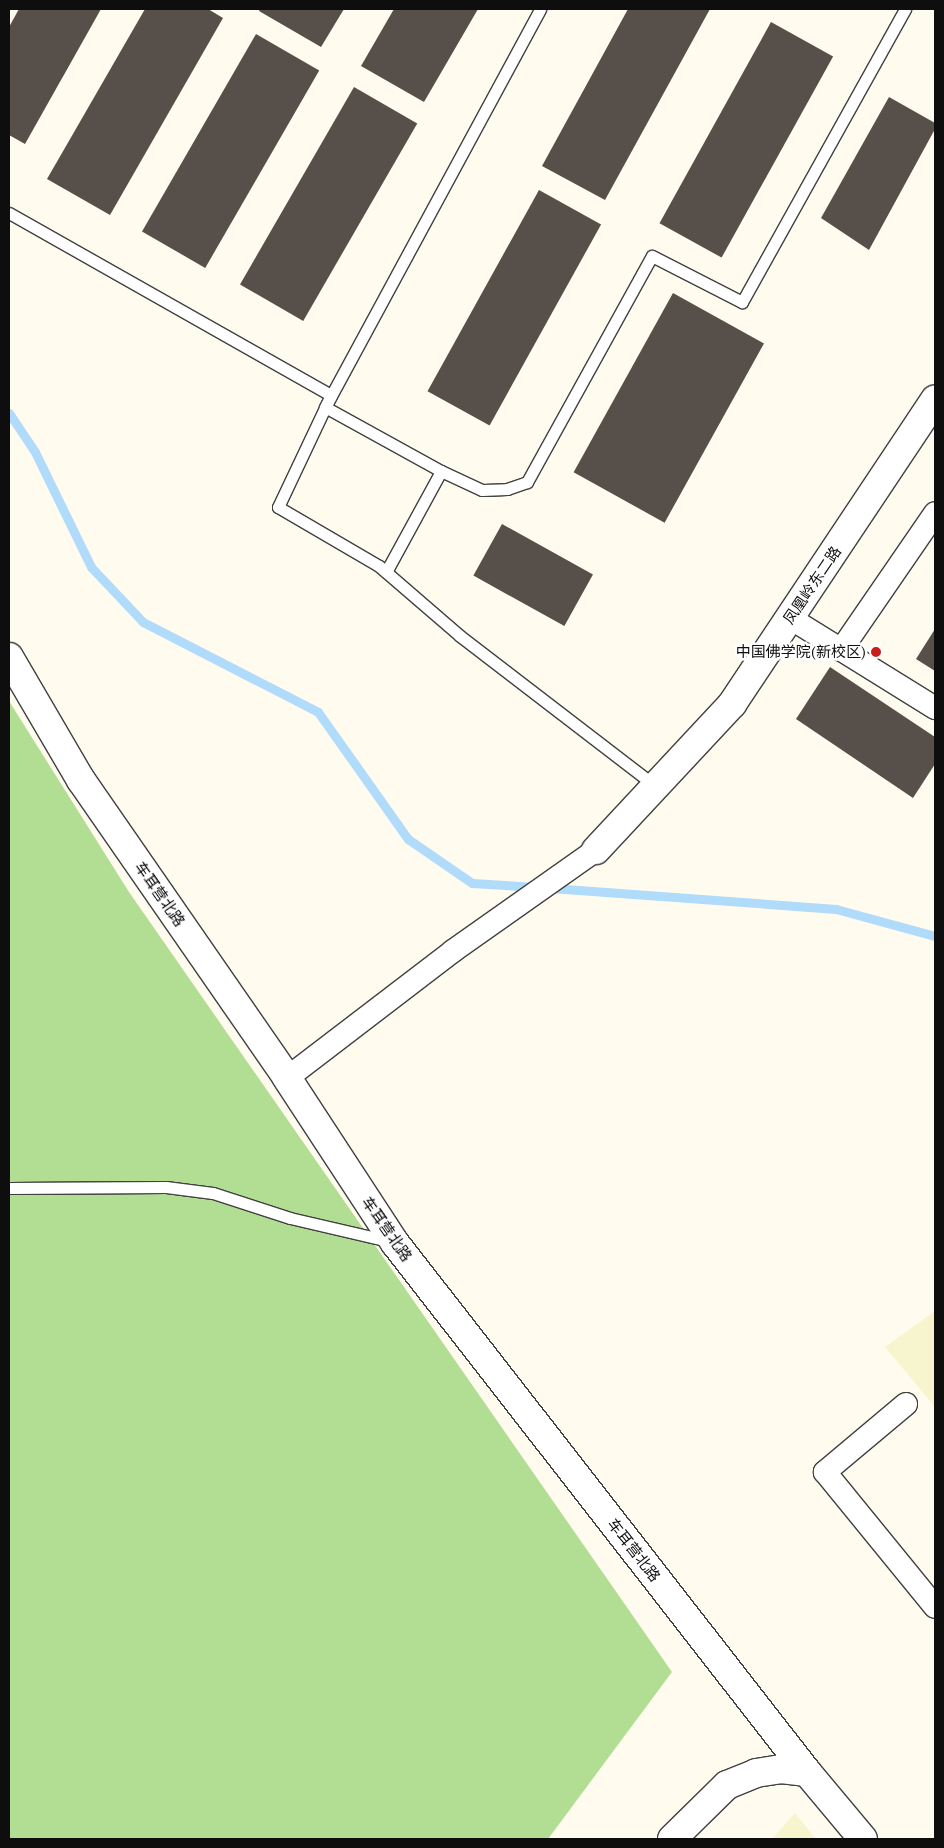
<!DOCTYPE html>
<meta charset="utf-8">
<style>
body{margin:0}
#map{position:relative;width:944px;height:1848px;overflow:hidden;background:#fffcef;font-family:"Source Serif 4","Noto Sans SC",serif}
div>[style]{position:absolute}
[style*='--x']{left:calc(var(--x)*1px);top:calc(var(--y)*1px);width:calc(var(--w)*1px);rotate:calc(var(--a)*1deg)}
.farmland>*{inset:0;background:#f7f5cd}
.forest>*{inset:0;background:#b2de94}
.stream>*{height:9px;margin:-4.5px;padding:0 4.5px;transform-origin:4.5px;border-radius:4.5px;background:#b0dbfa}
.building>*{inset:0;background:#574f49;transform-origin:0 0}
.roads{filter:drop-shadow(1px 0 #414141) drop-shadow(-1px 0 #414141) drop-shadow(0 1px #414141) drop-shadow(0 -1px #414141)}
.service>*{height:11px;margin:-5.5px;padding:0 5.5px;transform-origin:5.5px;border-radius:5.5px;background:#fff}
.minor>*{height:22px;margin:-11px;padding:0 11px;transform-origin:11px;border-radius:11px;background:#fff}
.tertiary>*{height:28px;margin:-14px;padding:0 14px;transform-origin:14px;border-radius:14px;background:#fff}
.dots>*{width:14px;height:14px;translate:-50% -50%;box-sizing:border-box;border:2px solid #fff;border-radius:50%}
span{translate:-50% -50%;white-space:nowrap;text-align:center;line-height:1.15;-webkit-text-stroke:5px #fff;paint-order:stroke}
.street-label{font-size:15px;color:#0e0e0e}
.poi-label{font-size:15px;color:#0e0e0e}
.right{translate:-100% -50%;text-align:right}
.frame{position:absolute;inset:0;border:10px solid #0e0e0e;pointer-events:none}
</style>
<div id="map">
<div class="farmland">
<i style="clip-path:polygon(935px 1311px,935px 1407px,885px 1347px)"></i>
<i style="clip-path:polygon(795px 1813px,816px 1839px,772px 1839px)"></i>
</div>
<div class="forest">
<i style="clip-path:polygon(9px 701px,129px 892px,672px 1672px,548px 1839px,9px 1839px)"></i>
</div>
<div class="stream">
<i style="--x:9;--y:413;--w:47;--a:56.3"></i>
<i style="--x:35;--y:452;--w:128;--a:64"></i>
<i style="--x:91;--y:567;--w:76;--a:46.6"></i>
<i style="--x:143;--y:622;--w:197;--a:27.2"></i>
<i style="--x:318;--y:712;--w:156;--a:54.7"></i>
<i style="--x:408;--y:839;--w:78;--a:34.5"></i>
<i style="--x:472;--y:883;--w:63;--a:3.6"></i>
<i style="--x:551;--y:888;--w:286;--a:4.2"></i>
<i style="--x:836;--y:909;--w:103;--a:15.3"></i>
</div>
<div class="building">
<i style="clip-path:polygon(19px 9px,101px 9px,25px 144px,9px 135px,9px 27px)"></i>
<i style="clip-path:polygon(145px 9px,208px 9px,223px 18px,110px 215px,47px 179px)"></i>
<i style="clip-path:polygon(260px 9px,344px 9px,321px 47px,259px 11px)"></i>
<i style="clip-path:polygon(394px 9px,478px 9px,424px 102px,361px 66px)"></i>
<i style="clip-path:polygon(628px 9px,710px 9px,605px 200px,542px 166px)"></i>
<i style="left:771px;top:22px;width:71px;height:230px;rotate:29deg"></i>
<i style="left:256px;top:34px;width:73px;height:228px;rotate:30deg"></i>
<i style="left:354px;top:87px;width:73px;height:228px;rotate:30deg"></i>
<i style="clip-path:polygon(889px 97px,935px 123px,935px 129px,869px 250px,821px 218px)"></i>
<i style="left:539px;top:190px;width:71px;height:230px;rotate:29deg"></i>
<i style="left:673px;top:293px;width:104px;height:205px;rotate:29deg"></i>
<i style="left:502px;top:524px;width:104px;height:59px;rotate:29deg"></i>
<i style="clip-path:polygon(935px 629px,935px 671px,916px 659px)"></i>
<i style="clip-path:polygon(830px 667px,935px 737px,935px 764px,913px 798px,796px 719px)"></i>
</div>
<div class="roads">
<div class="service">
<i style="--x:9;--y:213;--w:370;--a:29.5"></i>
<i style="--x:331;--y:395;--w:124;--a:115.3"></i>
<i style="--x:278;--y:507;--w:117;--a:30.3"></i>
<i style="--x:379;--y:566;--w:107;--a:40.8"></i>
<i style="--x:460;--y:636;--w:248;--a:37.5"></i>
<i style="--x:441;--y:471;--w:132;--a:-151.1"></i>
<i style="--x:325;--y:407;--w:452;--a:-61.6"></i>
<i style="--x:386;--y:572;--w:115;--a:-61.4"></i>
<i style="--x:441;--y:471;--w:45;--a:24.9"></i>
<i style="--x:482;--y:490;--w:25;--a:-2"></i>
<i style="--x:507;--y:489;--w:21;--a:-19"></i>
<i style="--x:527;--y:482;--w:258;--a:-61.1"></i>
<i style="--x:652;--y:256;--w:101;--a:27.1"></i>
<i style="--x:742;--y:302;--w:335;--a:-60.9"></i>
<i style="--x:9;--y:1188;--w:157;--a:-0.4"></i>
<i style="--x:166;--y:1187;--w:47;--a:7.3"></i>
<i style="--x:213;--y:1193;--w:81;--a:18"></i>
<i style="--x:290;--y:1218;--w:102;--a:13.1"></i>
</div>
<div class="minor">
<i style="--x:790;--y:618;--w:171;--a:31.8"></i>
<i style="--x:841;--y:650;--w:166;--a:-55.5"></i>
<i style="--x:287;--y:1078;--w:209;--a:-37.4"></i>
<i style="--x:453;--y:951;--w:175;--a:-35.2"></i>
<i style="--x:906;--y:1404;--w:106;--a:140"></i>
<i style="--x:825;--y:1472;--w:174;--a:50.8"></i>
</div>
<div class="tertiary">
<i style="--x:9;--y:657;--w:143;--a:59.7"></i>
<i style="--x:81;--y:780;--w:362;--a:55.3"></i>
<i style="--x:287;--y:1078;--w:197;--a:56.8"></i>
<i style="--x:395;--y:1243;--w:671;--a:52.09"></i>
<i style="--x:807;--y:1772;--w:87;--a:50.1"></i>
<i style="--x:596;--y:850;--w:200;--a:-47"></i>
<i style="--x:732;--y:704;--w:366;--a:-56.3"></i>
<i style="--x:672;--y:1839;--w:77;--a:-44.5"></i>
<i style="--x:727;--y:1785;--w:31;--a:-22"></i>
<i style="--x:756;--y:1773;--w:25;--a:-9"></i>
<i style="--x:781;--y:1769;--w:26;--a:7"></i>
</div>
</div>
<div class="dots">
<i style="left:876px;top:652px;background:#c81c1d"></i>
</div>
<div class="street-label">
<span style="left:812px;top:585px;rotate:-56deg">凤凰岭东二路</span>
<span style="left:160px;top:894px;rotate:55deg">车耳营北路</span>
<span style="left:387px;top:1229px;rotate:55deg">车耳营北路</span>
<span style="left:634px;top:1550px;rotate:52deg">车耳营北路</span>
</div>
<div class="poi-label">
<span class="right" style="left:866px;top:652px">中国佛学院(新校区)</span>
</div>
<div class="frame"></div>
</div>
